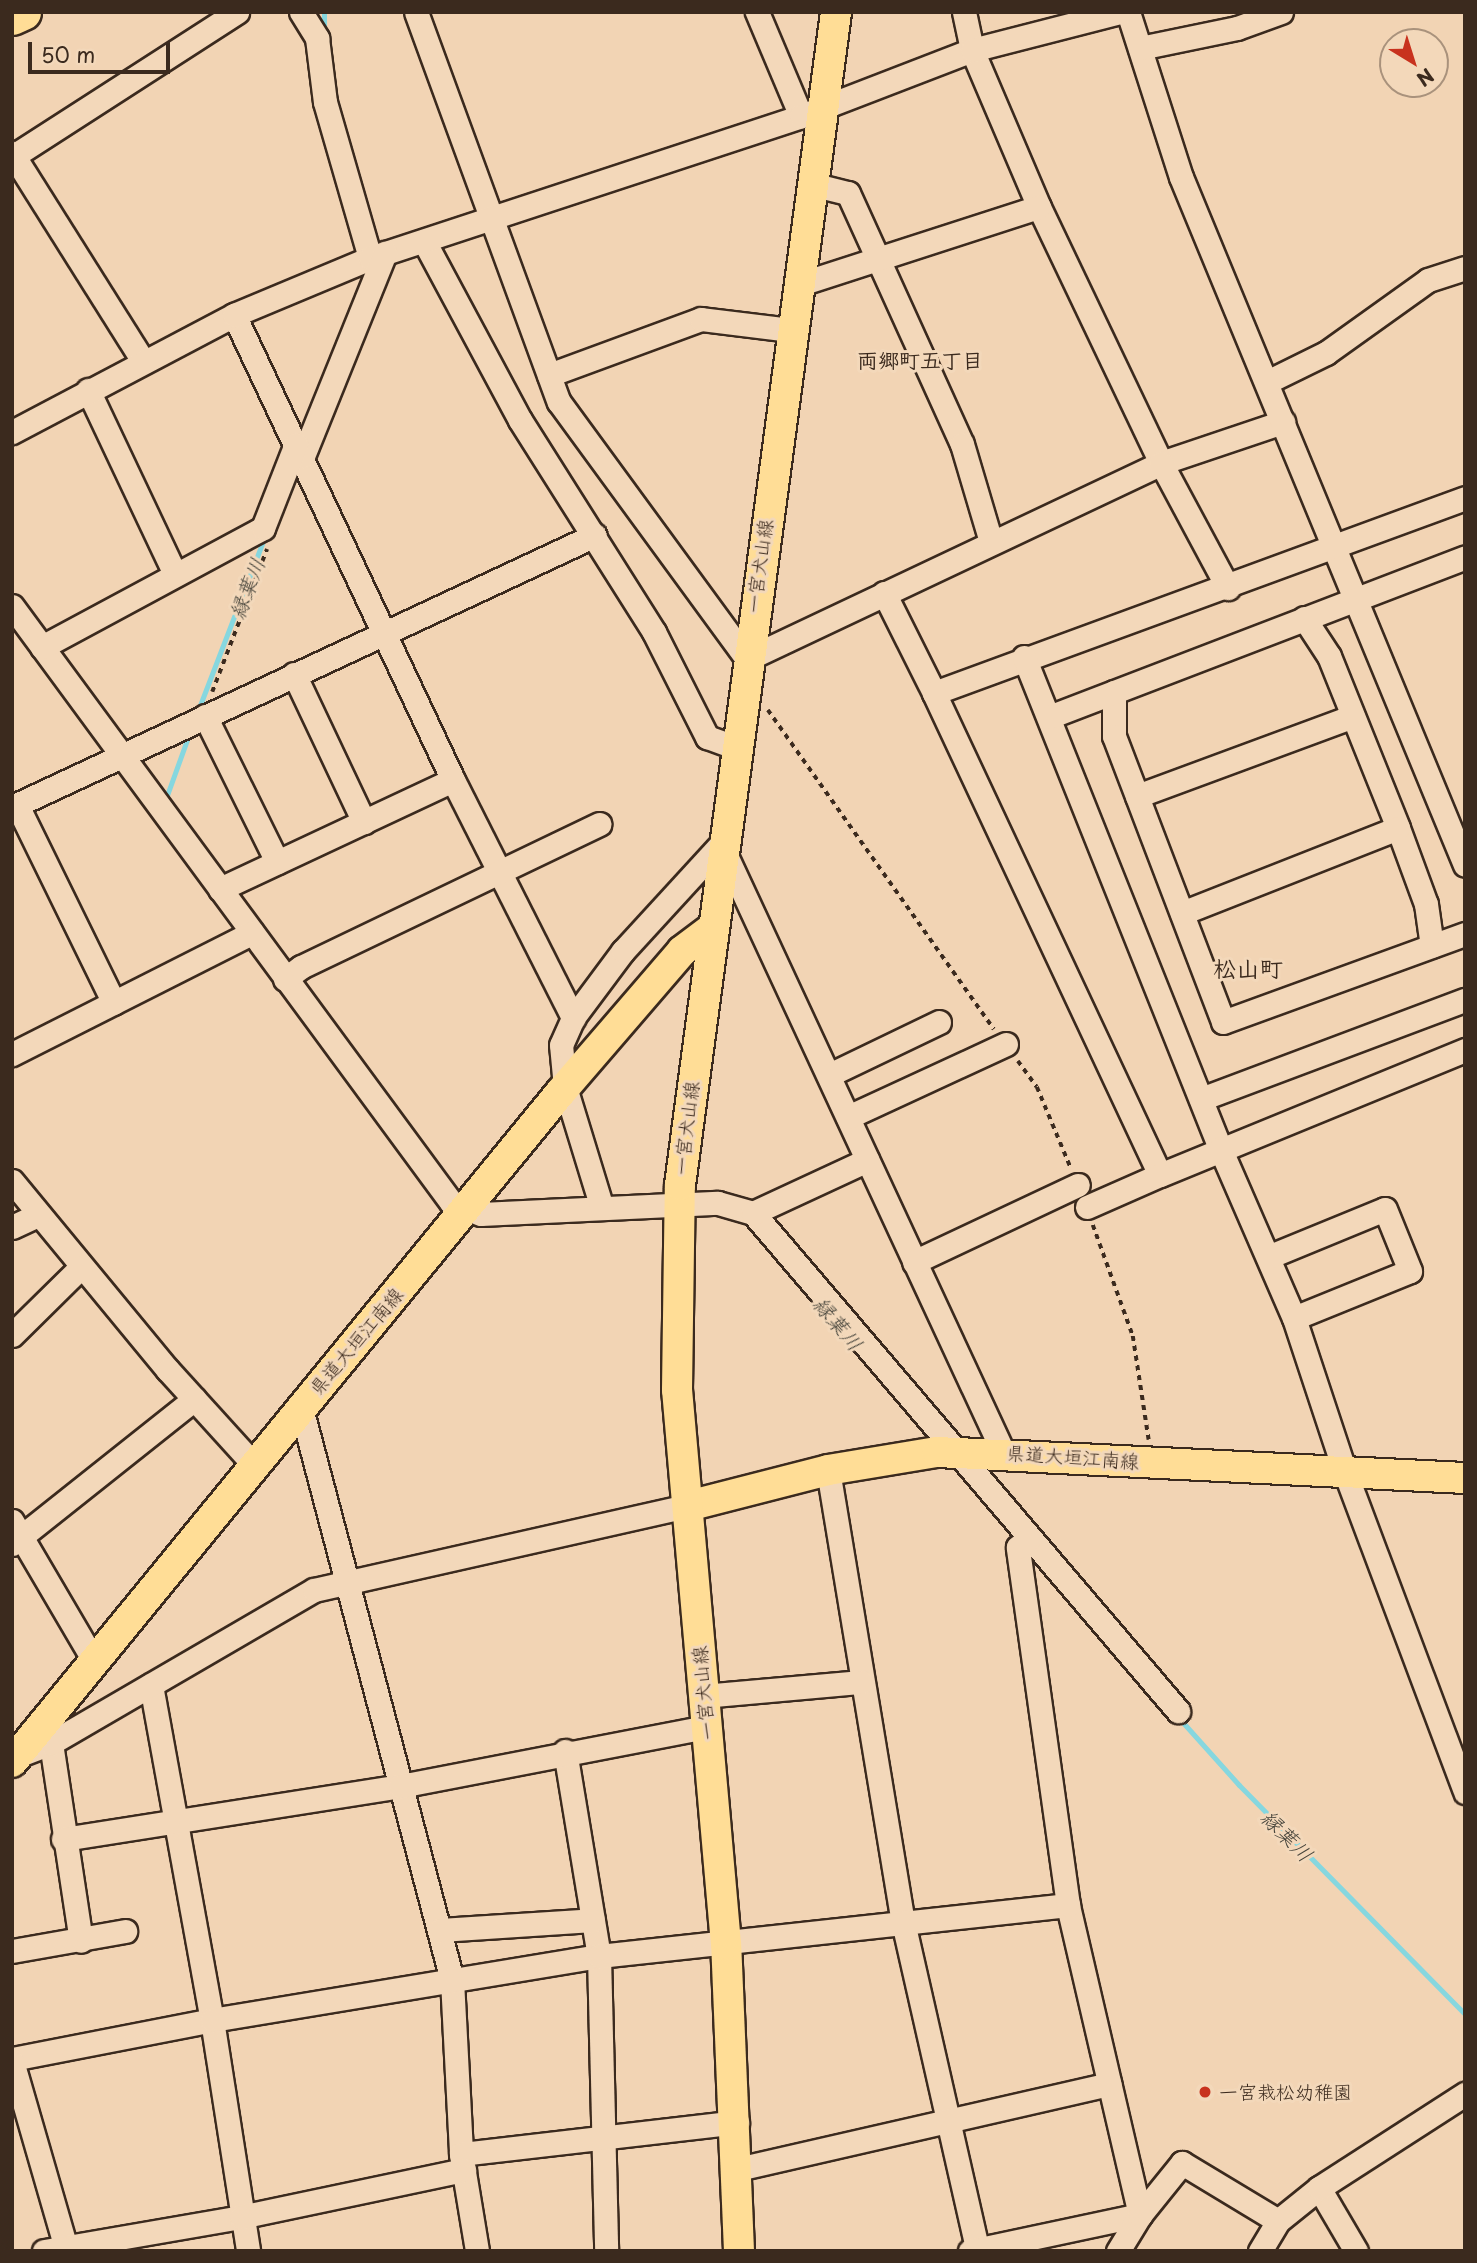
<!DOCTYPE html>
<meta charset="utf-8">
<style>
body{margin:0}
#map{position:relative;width:1477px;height:2263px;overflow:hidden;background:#f2d4b4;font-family:"Playpen Sans","Klee One",sans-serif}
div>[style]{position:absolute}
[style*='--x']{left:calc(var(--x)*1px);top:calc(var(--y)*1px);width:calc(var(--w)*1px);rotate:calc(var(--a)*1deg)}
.stream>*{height:5px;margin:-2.5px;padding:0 2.5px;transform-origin:2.5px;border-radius:2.5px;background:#86d7df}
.path>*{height:3.5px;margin-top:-1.75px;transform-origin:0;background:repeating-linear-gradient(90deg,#3b2a1e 0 5px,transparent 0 10px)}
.roads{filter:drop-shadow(2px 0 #3b2a1e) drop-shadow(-2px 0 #3b2a1e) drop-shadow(0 2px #3b2a1e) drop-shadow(0 -2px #3b2a1e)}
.minor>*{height:23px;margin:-11.5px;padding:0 11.5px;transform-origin:11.5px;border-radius:11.5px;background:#f3d8ba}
.major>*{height:30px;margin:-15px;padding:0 15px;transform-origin:15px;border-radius:15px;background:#ffdd96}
.highway>*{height:35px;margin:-17.5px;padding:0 17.5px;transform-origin:17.5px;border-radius:17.5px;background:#ffdd96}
.dots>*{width:19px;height:19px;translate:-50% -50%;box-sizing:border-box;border:4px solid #f3d8ba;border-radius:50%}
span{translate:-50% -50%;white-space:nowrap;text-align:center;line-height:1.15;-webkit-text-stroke:6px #f3d8ba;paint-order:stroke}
.street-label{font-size:19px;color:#3b2a1e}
.poi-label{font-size:19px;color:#3b2a1e}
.left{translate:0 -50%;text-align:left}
.neighbourhood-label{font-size:21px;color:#3b2a1e;font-weight:700}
.water-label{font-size:21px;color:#46443b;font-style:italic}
.quarter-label{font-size:23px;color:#3b2a1e;font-weight:700}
.frame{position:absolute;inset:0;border:14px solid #3b2a1e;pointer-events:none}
.north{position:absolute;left:1379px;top:28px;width:70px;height:70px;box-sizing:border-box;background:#f3d8ba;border:2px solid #a9927c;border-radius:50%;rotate:142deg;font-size:19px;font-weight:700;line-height:28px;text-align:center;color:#3b2a1e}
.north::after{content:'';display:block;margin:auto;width:24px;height:32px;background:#c8321e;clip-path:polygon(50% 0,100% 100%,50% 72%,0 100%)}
.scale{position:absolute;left:28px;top:42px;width:142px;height:32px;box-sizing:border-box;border:4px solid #3b2a1e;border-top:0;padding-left:9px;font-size:21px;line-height:24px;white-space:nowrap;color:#3b2a1e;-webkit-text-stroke:5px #f3d8ba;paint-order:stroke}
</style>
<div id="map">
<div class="stream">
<i style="--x:324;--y:27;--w:15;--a:-90"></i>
<i style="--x:197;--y:713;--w:190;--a:-69"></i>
<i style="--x:166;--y:798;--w:65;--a:-70.2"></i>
<i style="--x:1178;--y:1717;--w:91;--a:48.1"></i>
<i style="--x:1239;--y:1785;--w:322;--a:45.4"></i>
</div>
<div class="path">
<i style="--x:212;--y:692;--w:153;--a:-69"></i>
<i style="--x:768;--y:710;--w:391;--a:54.7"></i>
<i style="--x:1018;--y:1061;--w:32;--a:54"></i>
<i style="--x:1037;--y:1087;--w:86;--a:67.3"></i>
<i style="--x:1093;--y:1225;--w:118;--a:70.2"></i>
<i style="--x:1133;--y:1336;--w:105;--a:81.3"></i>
</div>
<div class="roads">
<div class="minor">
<i style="--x:301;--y:12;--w:31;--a:58"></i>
<i style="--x:317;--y:38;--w:64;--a:82.9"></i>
<i style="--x:325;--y:102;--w:162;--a:73.9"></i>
<i style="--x:416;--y:12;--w:415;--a:69.9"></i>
<i style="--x:559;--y:402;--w:318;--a:53.8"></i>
<i style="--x:747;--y:659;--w:458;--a:-25.3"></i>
<i style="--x:1161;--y:463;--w:129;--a:-18.6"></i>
<i style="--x:757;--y:12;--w:113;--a:67.1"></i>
<i style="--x:964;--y:12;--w:39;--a:78"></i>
<i style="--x:972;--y:50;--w:171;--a:66.9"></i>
<i style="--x:1039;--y:207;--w:284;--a:64.5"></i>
<i style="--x:1161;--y:463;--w:142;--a:61.8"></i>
<i style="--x:1128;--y:12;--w:173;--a:72.2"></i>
<i style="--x:1181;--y:177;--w:744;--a:67.57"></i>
<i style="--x:1140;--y:48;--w:99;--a:-11.7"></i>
<i style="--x:1237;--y:28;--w:47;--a:-20"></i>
<i style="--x:12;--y:153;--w:246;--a:57.8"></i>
<i style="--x:12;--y:157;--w:268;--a:-32.8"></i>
<i style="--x:811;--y:184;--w:38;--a:14"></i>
<i style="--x:848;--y:193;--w:276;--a:65.6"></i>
<i style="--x:962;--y:444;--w:102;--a:73.5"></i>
<i style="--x:424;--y:241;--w:203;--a:61.8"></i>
<i style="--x:520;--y:420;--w:251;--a:57.7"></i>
<i style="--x:654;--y:632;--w:118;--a:63.2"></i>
<i style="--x:707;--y:737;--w:29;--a:20"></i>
<i style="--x:797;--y:285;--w:254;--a:-17.9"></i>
<i style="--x:234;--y:315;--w:514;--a:64.78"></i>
<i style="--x:453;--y:780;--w:267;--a:63.2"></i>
<i style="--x:549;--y:375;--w:162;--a:-20.2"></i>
<i style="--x:701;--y:319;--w:91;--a:7"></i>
<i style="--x:1267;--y:382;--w:66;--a:-26.2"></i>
<i style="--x:1326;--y:353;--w:125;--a:-35.6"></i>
<i style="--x:1428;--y:280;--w:39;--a:-18"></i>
<i style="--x:88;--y:390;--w:204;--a:64.7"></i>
<i style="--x:12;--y:432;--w:251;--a:-27.8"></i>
<i style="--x:234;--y:315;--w:147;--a:-22.7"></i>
<i style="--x:370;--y:258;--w:454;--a:-18.2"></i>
<i style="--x:801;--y:116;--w:183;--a:-21.1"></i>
<i style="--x:972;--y:50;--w:153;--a:-14.4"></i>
<i style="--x:303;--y:456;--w:219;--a:-68"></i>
<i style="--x:884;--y:593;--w:112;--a:63.4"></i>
<i style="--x:934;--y:693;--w:566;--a:-20.16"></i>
<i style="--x:12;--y:606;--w:740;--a:53.63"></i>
<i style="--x:451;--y:1202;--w:32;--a:22"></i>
<i style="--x:481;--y:1214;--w:237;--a:-2.7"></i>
<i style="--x:718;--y:1203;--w:36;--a:16"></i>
<i style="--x:753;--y:1213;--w:655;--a:49.52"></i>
<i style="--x:1304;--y:618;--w:45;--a:56.7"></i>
<i style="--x:1329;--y:656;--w:185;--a:68.1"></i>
<i style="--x:1398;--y:828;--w:81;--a:69.8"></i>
<i style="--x:1426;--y:904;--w:42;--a:81.9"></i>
<i style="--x:42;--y:647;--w:251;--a:-28.3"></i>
<i style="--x:263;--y:528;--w:90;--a:-68.6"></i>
<i style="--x:1024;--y:657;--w:529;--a:68.24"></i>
<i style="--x:1220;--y:1148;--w:185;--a:66.5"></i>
<i style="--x:1294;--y:1318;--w:162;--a:71.7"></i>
<i style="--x:1345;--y:1472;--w:342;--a:69.4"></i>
<i style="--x:294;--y:674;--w:164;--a:64.7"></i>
<i style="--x:1114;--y:692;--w:44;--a:90"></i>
<i style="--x:1114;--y:736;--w:306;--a:69.1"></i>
<i style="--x:1223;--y:1022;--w:258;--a:-20"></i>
<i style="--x:934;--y:693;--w:532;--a:64.88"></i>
<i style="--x:1160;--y:1175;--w:330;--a:-22.3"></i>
<i style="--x:205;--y:716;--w:163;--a:63.7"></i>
<i style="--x:1049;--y:717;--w:446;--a:-21"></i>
<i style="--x:1137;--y:796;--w:230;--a:-20.3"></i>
<i style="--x:17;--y:805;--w:220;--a:63.9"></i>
<i style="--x:12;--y:807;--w:643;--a:-25.01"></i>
<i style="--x:723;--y:849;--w:665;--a:65.09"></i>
<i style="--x:220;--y:889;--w:257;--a:-25.1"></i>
<i style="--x:1182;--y:913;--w:232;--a:-21.5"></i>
<i style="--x:285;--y:979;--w:20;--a:-37"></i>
<i style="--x:301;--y:967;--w:331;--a:-25.6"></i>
<i style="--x:12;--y:1054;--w:269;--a:-26.8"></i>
<i style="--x:829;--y:1075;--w:122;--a:-25.7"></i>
<i style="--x:1201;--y:1099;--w:282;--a:-20.6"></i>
<i style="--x:848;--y:1117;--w:174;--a:-24.8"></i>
<i style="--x:12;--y:1181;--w:245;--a:50.5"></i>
<i style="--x:168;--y:1370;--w:130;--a:47.8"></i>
<i style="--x:1087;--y:1207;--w:80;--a:-23.7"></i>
<i style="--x:602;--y:1208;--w:127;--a:-107"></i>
<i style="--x:565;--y:1087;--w:42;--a:-95.4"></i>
<i style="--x:561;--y:1045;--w:30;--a:-66"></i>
<i style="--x:573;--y:1018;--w:84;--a:-53.3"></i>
<i style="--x:623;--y:951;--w:148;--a:-47.5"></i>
<i style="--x:753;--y:1213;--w:126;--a:-24.9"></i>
<i style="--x:12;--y:1227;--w:29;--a:-25"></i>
<i style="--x:1268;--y:1257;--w:126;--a:-22.3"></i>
<i style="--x:1385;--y:1209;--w:67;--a:68"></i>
<i style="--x:1410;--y:1271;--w:125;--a:157.9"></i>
<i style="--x:914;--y:1262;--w:181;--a:-25.2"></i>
<i style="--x:12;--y:1335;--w:97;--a:-44.6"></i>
<i style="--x:301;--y:1408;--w:592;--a:75.21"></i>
<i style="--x:452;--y:1980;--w:174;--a:87"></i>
<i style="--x:461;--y:2154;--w:98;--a:80.6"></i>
<i style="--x:828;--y:1470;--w:458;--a:80.6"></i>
<i style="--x:903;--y:1922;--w:337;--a:77.2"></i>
<i style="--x:12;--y:1521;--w:160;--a:59.6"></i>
<i style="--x:12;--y:1544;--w:233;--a:-38.5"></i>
<i style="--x:151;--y:1685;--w:341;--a:79.7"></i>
<i style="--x:212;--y:2020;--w:234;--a:81.1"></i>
<i style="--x:703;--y:1696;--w:159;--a:-5.1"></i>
<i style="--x:51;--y:1743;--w:200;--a:81.4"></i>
<i style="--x:565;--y:1751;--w:208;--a:80.6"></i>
<i style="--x:599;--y:1956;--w:295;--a:88.6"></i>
<i style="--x:17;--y:1756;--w:36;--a:-21"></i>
<i style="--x:51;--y:1743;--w:304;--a:-30.2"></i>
<i style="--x:314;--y:1590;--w:383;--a:-12.7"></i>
<i style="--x:63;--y:1839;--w:341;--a:-8.9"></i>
<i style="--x:400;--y:1786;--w:312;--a:-10.9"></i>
<i style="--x:440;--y:1930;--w:153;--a:-3.7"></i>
<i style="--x:12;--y:1951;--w:115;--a:-10"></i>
<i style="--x:12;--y:2059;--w:204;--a:-11"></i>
<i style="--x:212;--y:2020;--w:392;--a:-9.4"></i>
<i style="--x:599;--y:1956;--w:472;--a:-6.2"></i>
<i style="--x:12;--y:2061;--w:198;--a:73.9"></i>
<i style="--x:461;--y:2154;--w:278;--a:-6.6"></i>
<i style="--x:738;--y:2169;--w:381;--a:-12.9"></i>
<i style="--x:1319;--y:2188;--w:73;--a:59.6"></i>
<i style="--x:44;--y:2251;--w:200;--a:-9.8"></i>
<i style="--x:241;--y:2217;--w:228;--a:-11.9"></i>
<i style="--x:970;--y:2251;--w:174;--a:-12"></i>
<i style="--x:1140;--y:2215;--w:318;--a:-103.1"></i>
<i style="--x:1068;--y:1905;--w:361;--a:-98"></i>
<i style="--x:1018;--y:1547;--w:15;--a:-37"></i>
<i style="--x:1118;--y:2251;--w:42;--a:-58.6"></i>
<i style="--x:1140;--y:2215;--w:67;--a:-51.1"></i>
<i style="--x:1182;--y:2163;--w:112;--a:31.1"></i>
<i style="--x:1260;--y:2251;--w:35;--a:-59"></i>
<i style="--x:1278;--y:2221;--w:53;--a:-38.8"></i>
<i style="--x:1319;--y:2188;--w:174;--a:-32.8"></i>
</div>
<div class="major">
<i style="--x:688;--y:1506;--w:145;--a:-14.4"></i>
<i style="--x:828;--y:1470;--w:110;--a:-9.4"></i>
<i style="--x:937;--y:1452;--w:529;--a:2.82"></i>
<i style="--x:12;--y:1762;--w:865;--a:-50.68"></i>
<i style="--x:560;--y:1093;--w:187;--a:-49.3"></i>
<i style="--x:682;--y:951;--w:35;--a:-37"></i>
<i style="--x:739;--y:2251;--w:307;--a:-92.4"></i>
<i style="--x:726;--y:1944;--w:556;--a:-95.05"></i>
<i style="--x:677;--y:1390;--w:205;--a:-89.2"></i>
<i style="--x:680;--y:1185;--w:1183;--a:-82.42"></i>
</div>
<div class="highway">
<i style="--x:12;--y:17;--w:12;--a:-24"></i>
</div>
</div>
<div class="dots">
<i style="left:1205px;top:2092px;background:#c8321e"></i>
</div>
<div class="street-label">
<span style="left:759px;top:566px;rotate:-82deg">一宮犬山線</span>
<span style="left:686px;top:1128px;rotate:-83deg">一宮犬山線</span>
<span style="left:356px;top:1341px;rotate:-50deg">県道大垣江南線</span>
<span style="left:1073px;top:1457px;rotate:4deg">県道大垣江南線</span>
<span style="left:703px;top:1693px;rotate:-95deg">一宮犬山線</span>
</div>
<div class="poi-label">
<span class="left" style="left:1219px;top:2092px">一宮栽松幼稚園</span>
</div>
<div class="neighbourhood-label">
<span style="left:920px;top:359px">両郷町五丁目</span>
</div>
<div class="water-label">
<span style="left:246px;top:588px;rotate:-69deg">縁葉川</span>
<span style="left:839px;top:1323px;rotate:50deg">縁葉川</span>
<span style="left:1288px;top:1835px;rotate:45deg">縁葉川</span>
</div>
<div class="quarter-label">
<span style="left:1248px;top:968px">松山町</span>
</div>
<div class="frame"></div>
<div class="north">N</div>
<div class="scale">50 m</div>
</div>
